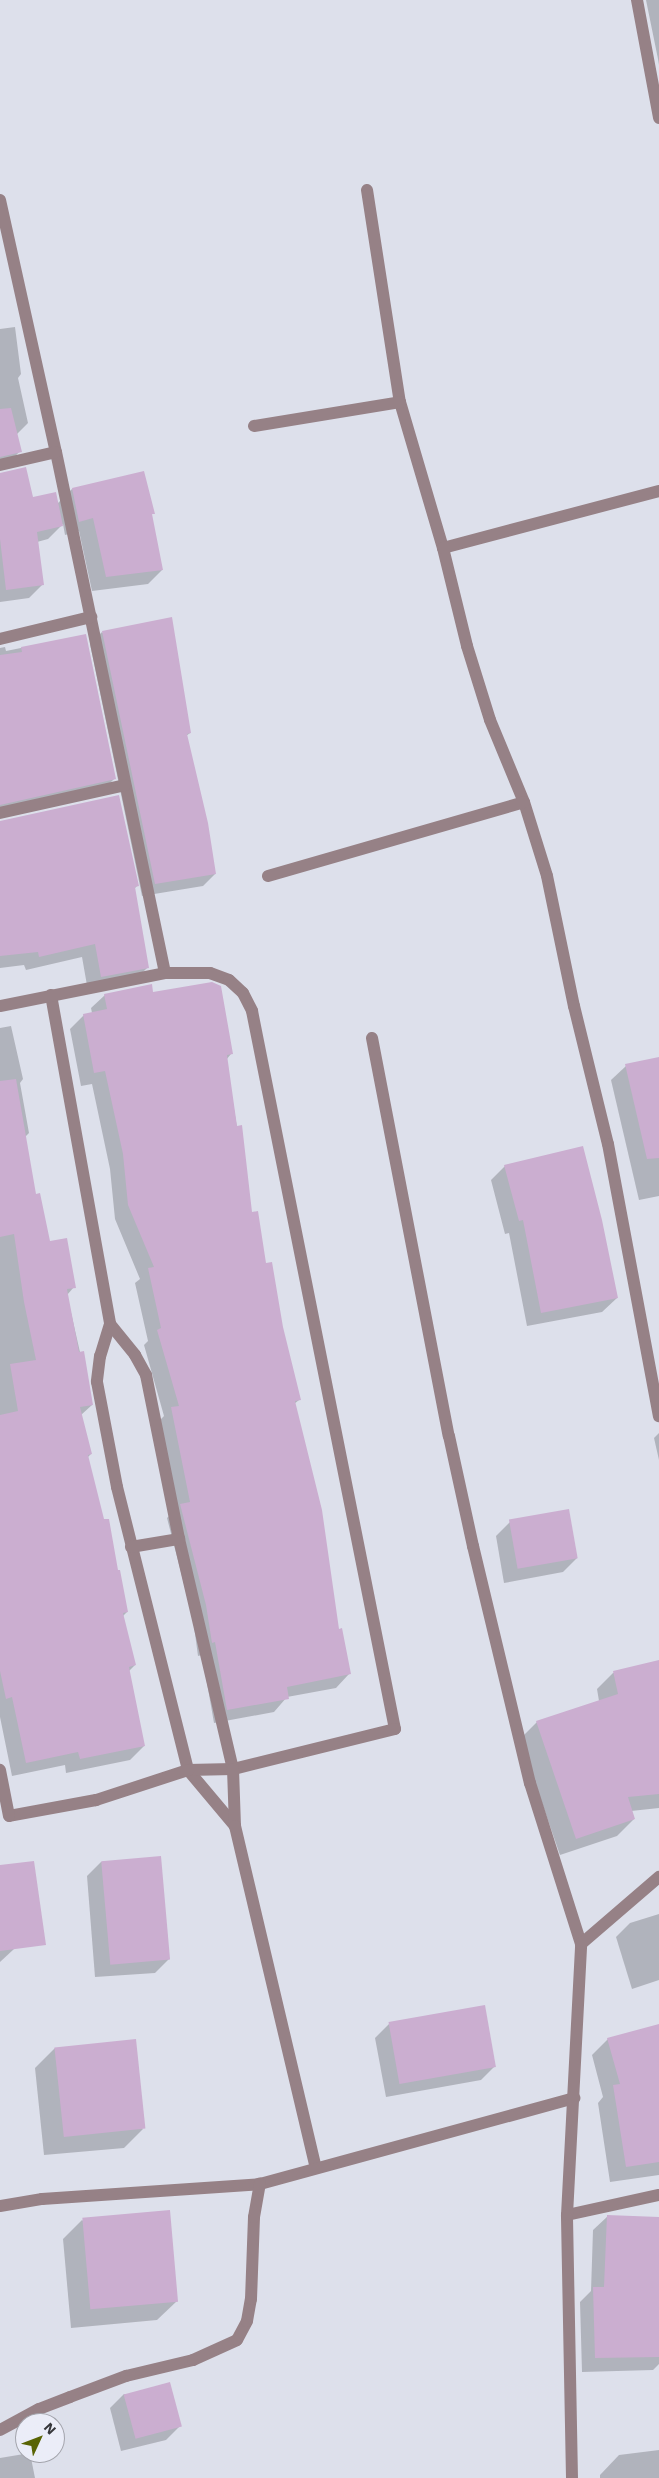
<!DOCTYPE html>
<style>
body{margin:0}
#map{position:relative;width:659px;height:2478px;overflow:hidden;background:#dde0eb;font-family:"Work Sans",sans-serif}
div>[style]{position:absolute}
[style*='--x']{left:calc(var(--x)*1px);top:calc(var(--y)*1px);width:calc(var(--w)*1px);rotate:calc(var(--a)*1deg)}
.shadow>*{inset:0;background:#0003}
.building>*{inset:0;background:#cbaed0;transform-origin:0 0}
.minor>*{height:12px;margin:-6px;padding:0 6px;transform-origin:6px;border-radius:6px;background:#968186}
span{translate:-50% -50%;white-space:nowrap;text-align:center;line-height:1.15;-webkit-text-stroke:4.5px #ebedf8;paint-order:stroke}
.north{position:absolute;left:15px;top:2413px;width:50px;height:50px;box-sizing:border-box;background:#ebedf8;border:1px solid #a3a4ac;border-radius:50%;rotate:47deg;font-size:14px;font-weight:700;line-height:20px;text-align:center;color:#36373b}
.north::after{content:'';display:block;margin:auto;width:18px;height:22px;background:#596404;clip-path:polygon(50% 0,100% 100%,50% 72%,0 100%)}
</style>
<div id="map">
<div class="shadow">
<i style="clip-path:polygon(646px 0,659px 0,659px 65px,658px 59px)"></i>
<i style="clip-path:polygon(15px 327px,21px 374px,18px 378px,28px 423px,16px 435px,20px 451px,7px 465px,0 467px,0 329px)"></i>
<i style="clip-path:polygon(0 474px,32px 499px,57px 504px,72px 489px,153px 513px,151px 516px,162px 570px,148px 584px,92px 591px,79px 531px,65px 535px,63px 524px,48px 539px,37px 542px,43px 584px,29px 598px,0 602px)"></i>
<i style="clip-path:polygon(102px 632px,190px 733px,186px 736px,215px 874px,203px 886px,142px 896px,90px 644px)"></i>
<i style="clip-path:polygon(85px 635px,115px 778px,101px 792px,0 815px,0 648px,5px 647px,6px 651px)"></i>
<i style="clip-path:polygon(0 822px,137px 886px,134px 889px,148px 967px,134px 981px,88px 991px,82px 957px,26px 970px,24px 965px,0 968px)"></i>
<i style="clip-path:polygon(152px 993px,231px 1054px,226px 1060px,251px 1213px,299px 1400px,294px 1404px,338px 1630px,349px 1674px,336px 1688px,287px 1697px,274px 1712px,214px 1723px,202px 1655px,198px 1656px,193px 1619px,167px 1518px,175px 1510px,158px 1422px,164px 1416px,144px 1345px,148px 1341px,135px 1283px,140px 1279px,115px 1219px,110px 1169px,92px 1084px,81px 1086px,70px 1029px,84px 1015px,92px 1013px,91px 1008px,105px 995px)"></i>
<i style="clip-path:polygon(11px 1026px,23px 1079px,20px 1083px,29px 1133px,25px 1137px,35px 1196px,49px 1242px,74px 1287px,67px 1295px,92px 1405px,81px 1415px,91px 1454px,87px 1458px,127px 1612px,123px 1616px,135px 1665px,128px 1672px,144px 1746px,130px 1760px,66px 1773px,65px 1765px,12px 1776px,0 1717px,0 1028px)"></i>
<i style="clip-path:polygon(659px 1058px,659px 1196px,639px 1200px,611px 1080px,626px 1066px)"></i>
<i style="clip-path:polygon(505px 1166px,617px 1298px,602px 1312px,527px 1326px,509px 1233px,505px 1234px,491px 1180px)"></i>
<i style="clip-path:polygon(659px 1433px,659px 1460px,654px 1438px)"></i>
<i style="clip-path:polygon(510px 1522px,577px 1558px,563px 1572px,504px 1583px,496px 1536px)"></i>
<i style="clip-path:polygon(659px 1662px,659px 1808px,631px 1811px,634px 1819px,617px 1836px,560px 1855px,520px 1739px,537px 1722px,599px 1701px,597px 1689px,613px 1673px)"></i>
<i style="clip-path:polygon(160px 1857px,169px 1959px,155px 1973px,95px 1977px,87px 1876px,101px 1862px)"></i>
<i style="clip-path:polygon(0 1895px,14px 1949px,0 1962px)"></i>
<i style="clip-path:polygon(659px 1914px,659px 1980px,632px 1989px,616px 1937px,630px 1923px)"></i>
<i style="clip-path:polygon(389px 2024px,495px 2066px,481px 2080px,386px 2097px,375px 2038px)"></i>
<i style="clip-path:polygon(659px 2025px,659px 2175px,610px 2182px,598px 2103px,603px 2097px,592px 2055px,608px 2039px)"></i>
<i style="clip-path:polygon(55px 2048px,143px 2129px,124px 2148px,44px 2155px,35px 2068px)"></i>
<i style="clip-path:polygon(608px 2216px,659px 2218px,659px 2364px,653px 2370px,582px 2372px,580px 2302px,591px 2291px,593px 2230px)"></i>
<i style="clip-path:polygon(82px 2220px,177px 2301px,157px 2320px,71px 2328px,63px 2239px)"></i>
<i style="clip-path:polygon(124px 2394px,180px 2426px,166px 2440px,121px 2451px,110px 2408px)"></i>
<i style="clip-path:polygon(659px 2450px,659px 2478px,600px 2478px,600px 2475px,619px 2455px)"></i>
<i style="clip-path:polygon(30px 2453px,35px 2478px,0 2478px,0 2458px)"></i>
</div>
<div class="building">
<i style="clip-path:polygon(11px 408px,22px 452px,0 457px,0 409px)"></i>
<i style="clip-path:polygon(26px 467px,33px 497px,56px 492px,63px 526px,37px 532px,44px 585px,6px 590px,0 539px,0 473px)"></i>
<i style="clip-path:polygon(144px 471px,155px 514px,152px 514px,163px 570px,106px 577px,93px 518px,79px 522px,72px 488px)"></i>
<i style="clip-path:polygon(172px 617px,191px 733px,187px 734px,208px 823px,216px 874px,155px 884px,102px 631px)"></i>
<i style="clip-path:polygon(86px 634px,116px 779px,0 805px,0 655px,22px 652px,21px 647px)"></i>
<i style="clip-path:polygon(119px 795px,139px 886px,135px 887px,149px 968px,101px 977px,95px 944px,39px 957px,38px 952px,0 956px,0 821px)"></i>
<i style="clip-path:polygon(212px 982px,221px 986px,233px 1054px,227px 1055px,237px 1126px,242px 1125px,252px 1212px,258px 1211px,266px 1263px,272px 1262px,283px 1327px,301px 1400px,295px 1401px,322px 1510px,339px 1629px,342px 1628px,351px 1674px,287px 1687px,289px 1699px,227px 1710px,215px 1642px,212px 1643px,206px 1605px,180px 1504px,190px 1502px,171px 1407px,179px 1406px,157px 1330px,161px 1328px,148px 1268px,154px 1267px,128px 1205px,123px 1154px,105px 1071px,94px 1073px,83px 1014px,107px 1009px,104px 994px,152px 984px,153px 992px)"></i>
<i style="clip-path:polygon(659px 1057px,659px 1158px,647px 1159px,625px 1064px)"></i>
<i style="clip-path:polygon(16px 1079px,36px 1194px,40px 1193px,50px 1241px,67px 1238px,76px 1288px,67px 1289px,79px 1352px,84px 1351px,93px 1405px,80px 1407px,92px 1454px,88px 1455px,104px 1519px,109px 1519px,118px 1570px,120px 1570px,128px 1612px,123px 1613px,136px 1665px,129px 1667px,145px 1746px,80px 1759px,78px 1752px,26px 1763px,12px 1697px,6px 1699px,0 1671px,0 1415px,18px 1411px,10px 1364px,36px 1360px,24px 1302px,14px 1234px,0 1237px,0 1081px)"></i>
<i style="clip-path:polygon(583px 1146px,602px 1220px,618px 1298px,541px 1313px,523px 1220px,519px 1221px,504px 1165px)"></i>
<i style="left:569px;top:1509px;width:50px;height:61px;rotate:80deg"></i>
<i style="clip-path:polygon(659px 1660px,659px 1794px,628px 1797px,635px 1819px,576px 1839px,536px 1721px,618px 1694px,613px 1671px)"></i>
<i style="left:161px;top:1856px;width:104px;height:60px;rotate:85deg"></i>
<i style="clip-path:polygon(34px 1861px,46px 1945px,0 1951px,0 1865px)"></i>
<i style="left:485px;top:2005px;width:63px;height:98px;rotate:80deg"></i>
<i style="clip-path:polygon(659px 2024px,659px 2162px,626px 2167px,613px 2085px,620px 2084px,607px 2038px)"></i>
<i style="left:136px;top:2039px;width:90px;height:82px;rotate:84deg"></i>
<i style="left:170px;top:2210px;width:92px;height:88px;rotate:85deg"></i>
<i style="clip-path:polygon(607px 2215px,659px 2217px,659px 2357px,595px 2358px,593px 2287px,604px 2287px)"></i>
<i style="left:170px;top:2382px;width:46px;height:48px;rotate:75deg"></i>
</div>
<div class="minor">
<i style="--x:637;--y:0;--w:120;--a:79.4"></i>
<i style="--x:367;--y:190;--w:215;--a:81.2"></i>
<i style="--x:400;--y:402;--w:152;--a:73.6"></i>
<i style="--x:443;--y:548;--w:101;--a:76.2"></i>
<i style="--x:467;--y:646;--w:77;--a:72.7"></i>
<i style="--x:490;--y:720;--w:89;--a:67.5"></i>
<i style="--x:524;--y:802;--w:77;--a:72.7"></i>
<i style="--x:547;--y:876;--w:133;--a:78.3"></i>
<i style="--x:574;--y:1006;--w:142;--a:76.2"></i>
<i style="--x:608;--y:1144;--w:277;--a:79.4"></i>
<i style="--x:0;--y:200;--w:258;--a:77.5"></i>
<i style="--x:56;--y:452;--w:532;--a:78.18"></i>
<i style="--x:254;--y:426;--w:148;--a:-9.3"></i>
<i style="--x:0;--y:465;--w:57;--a:-13.1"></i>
<i style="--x:443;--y:548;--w:223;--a:-14.8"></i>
<i style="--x:0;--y:639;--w:94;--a:-13.6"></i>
<i style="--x:0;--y:813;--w:128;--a:-12.6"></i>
<i style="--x:268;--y:876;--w:266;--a:-16.1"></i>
<i style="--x:51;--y:995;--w:334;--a:79.8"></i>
<i style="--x:110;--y:1324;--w:34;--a:107"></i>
<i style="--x:100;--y:1356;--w:26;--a:97"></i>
<i style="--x:97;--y:1382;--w:107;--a:79.2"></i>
<i style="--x:117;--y:1487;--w:292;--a:75.9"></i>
<i style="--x:188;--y:1770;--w:73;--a:50"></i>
<i style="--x:0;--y:1006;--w:168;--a:-11.3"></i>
<i style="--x:165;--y:973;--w:45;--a:0"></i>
<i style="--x:210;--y:973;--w:20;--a:20"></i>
<i style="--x:229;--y:980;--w:19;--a:43"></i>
<i style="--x:243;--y:993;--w:20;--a:63"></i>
<i style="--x:252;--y:1011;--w:732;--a:78.74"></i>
<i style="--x:395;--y:1729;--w:167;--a:166.1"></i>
<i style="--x:233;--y:1769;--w:45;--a:178.7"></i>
<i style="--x:188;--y:1770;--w:97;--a:161.9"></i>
<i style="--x:96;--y:1800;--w:88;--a:169.6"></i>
<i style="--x:9;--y:1816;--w:47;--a:-101.1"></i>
<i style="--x:372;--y:1038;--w:405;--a:79.1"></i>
<i style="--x:449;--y:1436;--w:113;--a:77.7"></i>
<i style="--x:473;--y:1546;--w:244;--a:76.5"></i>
<i style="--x:530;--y:1783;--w:169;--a:72.4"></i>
<i style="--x:110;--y:1324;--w:40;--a:51"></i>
<i style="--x:135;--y:1355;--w:23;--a:61"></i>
<i style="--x:146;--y:1375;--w:167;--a:78.6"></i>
<i style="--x:179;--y:1539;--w:236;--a:76.8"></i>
<i style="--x:233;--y:1769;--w:57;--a:88"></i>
<i style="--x:235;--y:1826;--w:351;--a:76.7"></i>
<i style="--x:131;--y:1547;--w:49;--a:-9.5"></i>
<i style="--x:0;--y:2206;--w:43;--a:-9.5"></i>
<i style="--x:42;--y:2199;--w:219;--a:-3.9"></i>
<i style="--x:260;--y:2184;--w:326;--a:-15.3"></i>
<i style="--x:567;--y:2215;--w:94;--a:-12.3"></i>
<i style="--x:0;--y:2430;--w:44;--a:-28.3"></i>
<i style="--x:39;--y:2409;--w:33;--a:-21"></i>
<i style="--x:70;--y:2397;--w:60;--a:-20.6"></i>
<i style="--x:126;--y:2376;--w:69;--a:-13.4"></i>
<i style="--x:193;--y:2360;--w:48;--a:-24.4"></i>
<i style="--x:237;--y:2340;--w:21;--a:-62"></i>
<i style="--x:247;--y:2321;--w:22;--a:-80"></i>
<i style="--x:251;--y:2299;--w:82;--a:-87.9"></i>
<i style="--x:254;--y:2217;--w:34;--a:-80"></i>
<i style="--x:572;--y:2478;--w:263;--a:-91.1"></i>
<i style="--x:567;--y:2215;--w:271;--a:-87"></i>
<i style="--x:581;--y:1944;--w:103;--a:-40.7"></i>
</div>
<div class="north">N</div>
</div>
